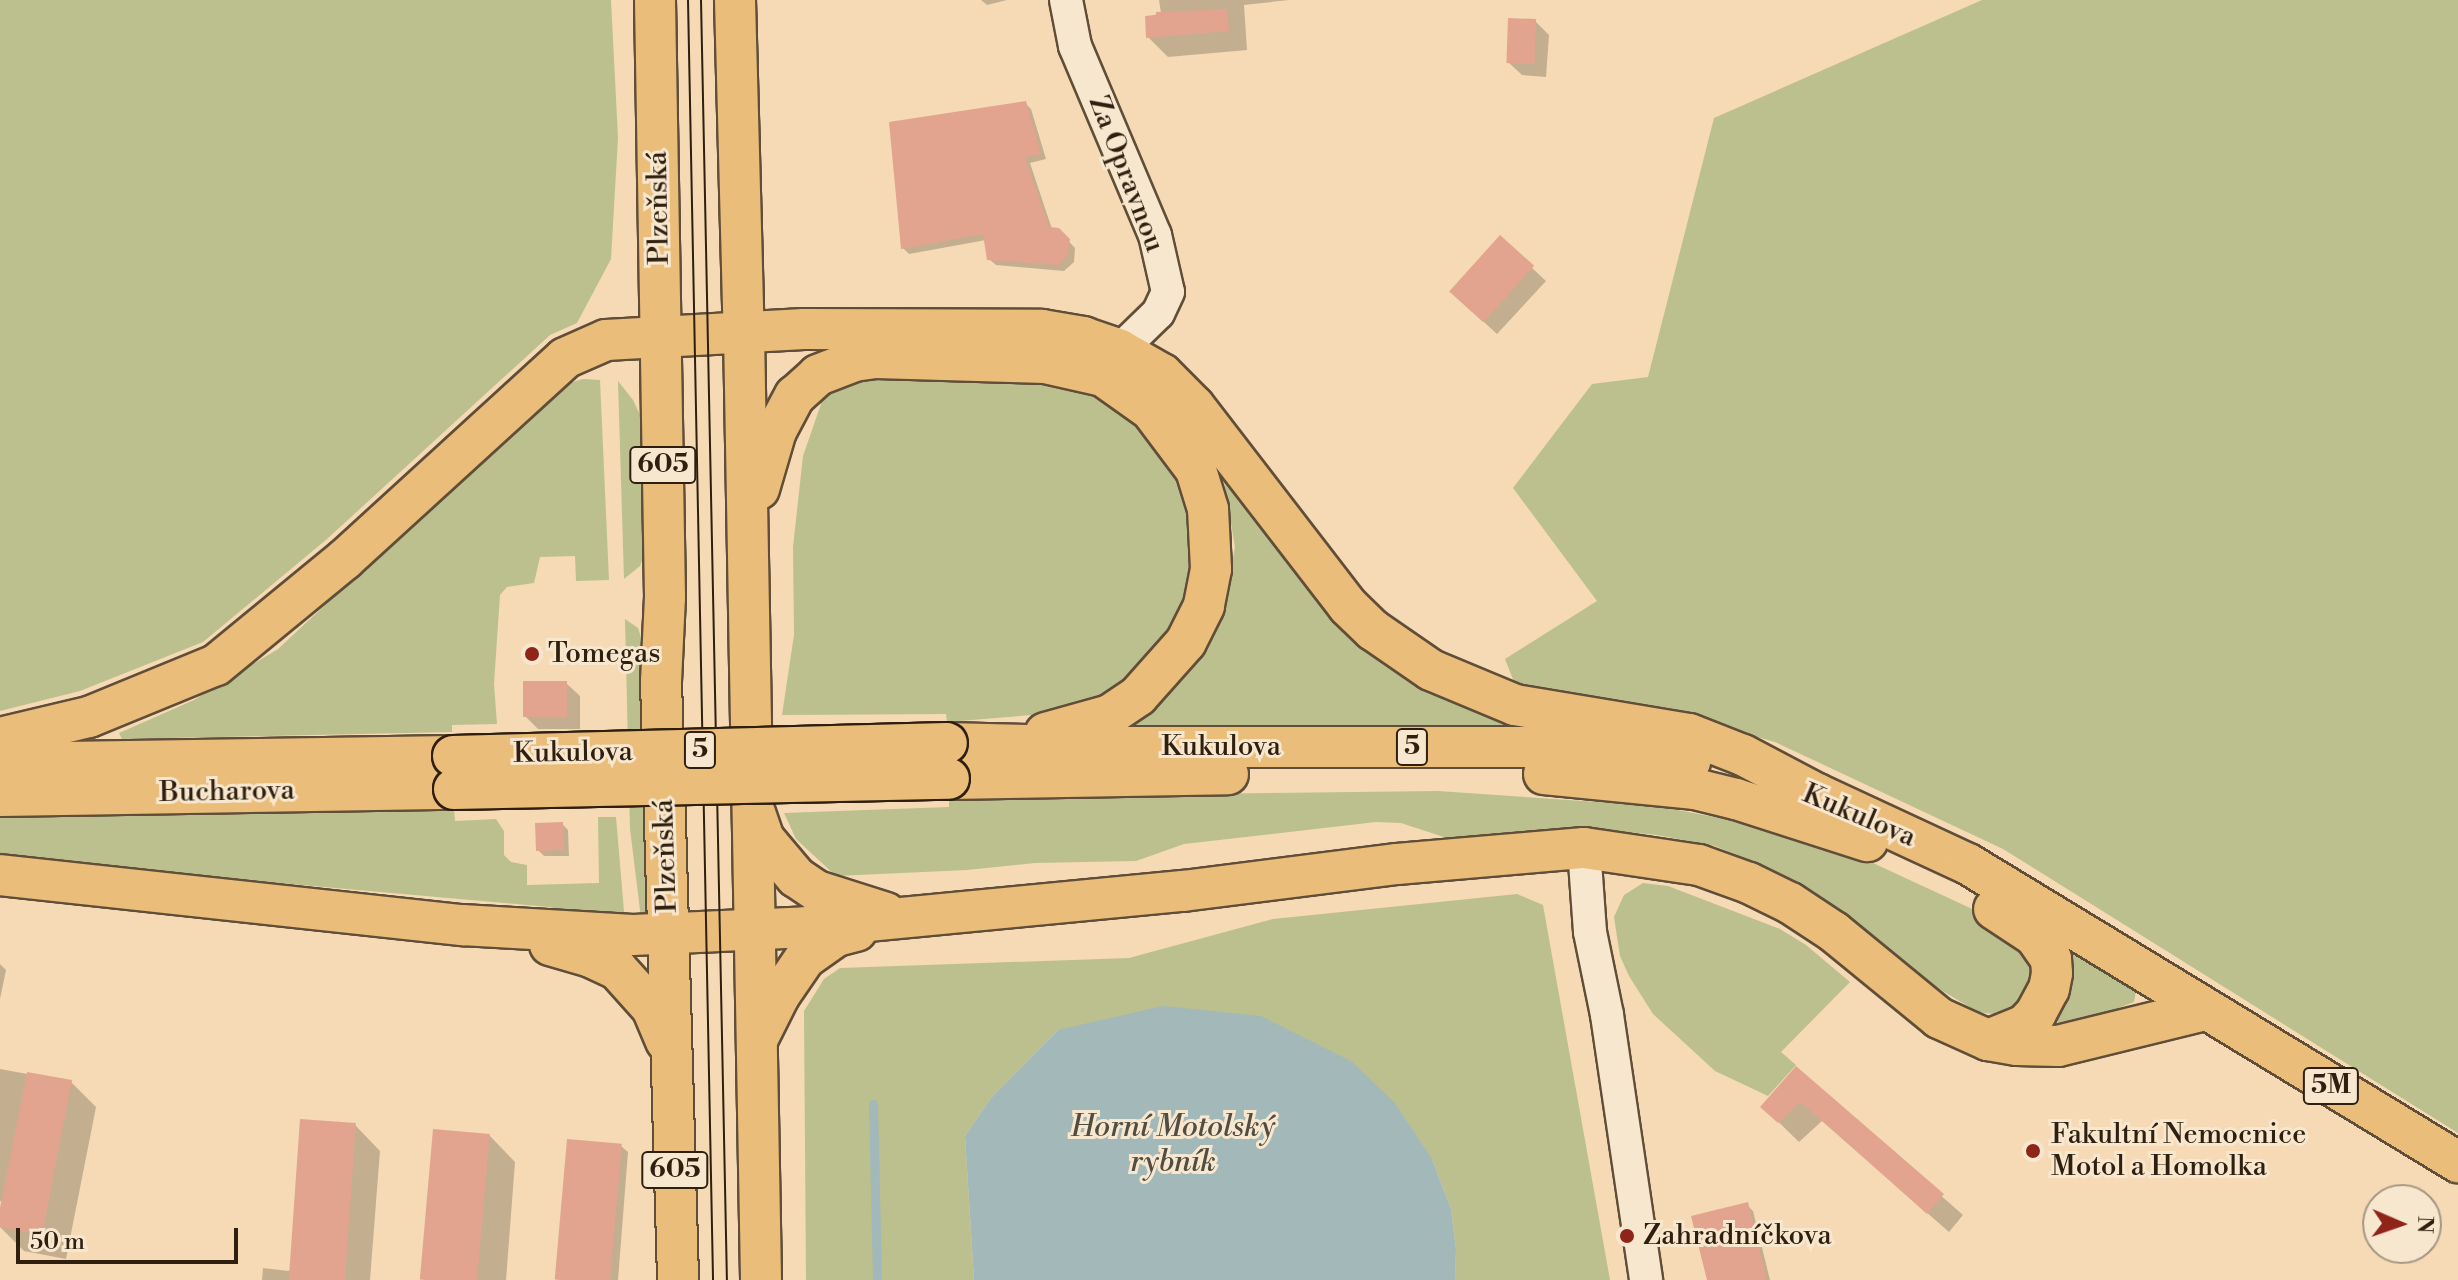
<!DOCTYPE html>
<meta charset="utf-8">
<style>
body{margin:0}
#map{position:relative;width:2458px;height:1280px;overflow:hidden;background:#f5dab5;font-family:"Libre Bodoni",serif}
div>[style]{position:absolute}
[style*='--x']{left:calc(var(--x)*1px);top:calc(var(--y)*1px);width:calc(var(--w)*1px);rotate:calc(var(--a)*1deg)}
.green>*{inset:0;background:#bbc08e}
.water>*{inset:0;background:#a2b8b9}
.shadow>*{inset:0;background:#0003}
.stream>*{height:9px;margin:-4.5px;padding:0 4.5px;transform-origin:4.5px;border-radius:4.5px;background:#a2b8b9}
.building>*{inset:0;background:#e2a48e;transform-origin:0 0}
.roads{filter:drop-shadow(2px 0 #604e38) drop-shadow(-2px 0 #604e38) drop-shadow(0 2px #604e38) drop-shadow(0 -2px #604e38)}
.minor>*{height:32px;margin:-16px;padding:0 16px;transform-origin:16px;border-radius:16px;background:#f8e7cf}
.major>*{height:40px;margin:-20px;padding:0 20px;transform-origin:20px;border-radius:20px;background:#eabd7a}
.tram>*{height:2px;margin:-1px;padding:0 1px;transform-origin:1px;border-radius:1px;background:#2e1f0f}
.bridges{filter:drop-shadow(2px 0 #2e1f0f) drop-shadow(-2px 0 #2e1f0f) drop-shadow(0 2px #2e1f0f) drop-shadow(0 -2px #2e1f0f)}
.major-bridge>*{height:40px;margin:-20px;padding:0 20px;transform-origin:20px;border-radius:20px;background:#eabd7a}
.dots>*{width:22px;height:22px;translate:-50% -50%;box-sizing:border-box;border:4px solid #f8e7cf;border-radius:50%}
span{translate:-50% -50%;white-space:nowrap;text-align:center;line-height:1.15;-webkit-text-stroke:6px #f8e7cf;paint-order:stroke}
.shield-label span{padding:2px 6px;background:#f8e7cf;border:2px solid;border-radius:6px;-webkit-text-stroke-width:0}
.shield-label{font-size:26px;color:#2e1f0f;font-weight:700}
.street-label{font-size:28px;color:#2e1f0f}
.poi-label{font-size:28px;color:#2e1f0f}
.left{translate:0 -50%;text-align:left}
.water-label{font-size:30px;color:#514d42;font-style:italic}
.north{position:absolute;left:2362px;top:1184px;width:80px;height:80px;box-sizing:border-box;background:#f8e7cf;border:2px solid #a79782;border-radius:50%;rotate:92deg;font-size:22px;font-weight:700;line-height:32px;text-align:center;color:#2e1f0f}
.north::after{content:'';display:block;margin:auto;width:28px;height:36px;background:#8f2418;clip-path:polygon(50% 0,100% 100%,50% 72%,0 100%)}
.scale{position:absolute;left:16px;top:1228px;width:222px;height:36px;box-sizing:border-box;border:4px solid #2e1f0f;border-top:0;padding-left:10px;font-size:24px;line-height:28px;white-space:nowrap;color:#2e1f0f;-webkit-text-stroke:6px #f8e7cf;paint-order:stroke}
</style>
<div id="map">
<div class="green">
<i style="clip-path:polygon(0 0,611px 0,618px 138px,611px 259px,577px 323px,550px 335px,327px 539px,203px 642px,80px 691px,0 711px)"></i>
<i style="clip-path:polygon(1982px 0,2458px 0,2458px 1133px,2003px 849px,1775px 742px,1694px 719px,1518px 692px,1505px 659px,1597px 601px,1513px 488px,1592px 384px,1648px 377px,1714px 118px)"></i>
<i style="clip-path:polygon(847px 377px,1009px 378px,1085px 388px,1106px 398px,1148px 431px,1182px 481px,1195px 531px,1188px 594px,1177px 622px,1114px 693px,1069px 712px,947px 722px,946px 714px,782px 715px,794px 635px,793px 547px,803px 456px,821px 404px,812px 395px)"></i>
<i style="clip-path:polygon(583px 379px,600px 380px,609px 580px,576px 581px,575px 556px,540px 557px,534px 583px,507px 587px,500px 595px,494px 684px,497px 724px,452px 725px,452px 732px,122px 739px,119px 733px,194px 700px,278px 649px,473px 467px,569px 383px)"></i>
<i style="clip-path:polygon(618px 381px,633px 400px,642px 419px,646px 550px,640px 566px,624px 579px)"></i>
<i style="clip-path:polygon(1223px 476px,1419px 684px,1443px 697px,1529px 731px,1115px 737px,1165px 697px,1210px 644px,1224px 609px,1235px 547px)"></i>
<i style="clip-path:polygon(625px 619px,638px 628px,643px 644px,647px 921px,642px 926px,630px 829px)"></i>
<i style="clip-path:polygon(1438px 791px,1657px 806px,1740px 822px,1873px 863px,1996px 920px,2037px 971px,2014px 1011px,1993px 1014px,1978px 1012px,1924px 980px,1863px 928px,1815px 893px,1776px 871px,1715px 846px,1657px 835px,1587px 828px,1456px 841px,1401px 823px,1376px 822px,1184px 844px,1136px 861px,1035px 863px,967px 870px,836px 876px,796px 839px,784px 813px,949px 807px,949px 797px)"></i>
<i style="clip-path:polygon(454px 809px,455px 821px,496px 819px,504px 831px,504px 855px,511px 862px,527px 865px,527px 885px,599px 883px,598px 817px,616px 817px,625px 923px,549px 907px,0 858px,0 816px)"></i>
<i style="clip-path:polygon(1643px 883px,1668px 886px,1780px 929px,1806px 945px,1850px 982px,1781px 1052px,1796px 1065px,1768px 1096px,1715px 1071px,1653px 1014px,1629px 976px,1620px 956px,1614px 917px,1624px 895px)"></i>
<i style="clip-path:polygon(1517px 894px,1543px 905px,1610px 1280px,1455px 1280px,1456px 1249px,1451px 1209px,1432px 1159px,1058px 1030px,991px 1098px,965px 1136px,974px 1280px,806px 1280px,804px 1011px,824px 979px,840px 968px,1129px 958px,1273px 919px)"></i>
<i style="clip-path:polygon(2072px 953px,2136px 991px,2134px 1002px,2095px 1017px,2058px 1023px,2056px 1019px,2070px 988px)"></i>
</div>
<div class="water">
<i style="clip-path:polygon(1163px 1006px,1261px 1016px,1351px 1061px,1394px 1102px,1432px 1159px,1451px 1209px,1456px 1249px,1455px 1280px,974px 1280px,965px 1136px,991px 1098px,1058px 1030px)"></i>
</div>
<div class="shadow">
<i style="clip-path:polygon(981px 0,1007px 0,987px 5px)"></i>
<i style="clip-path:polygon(1159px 0,1289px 0,1244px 5px,1247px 50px,1168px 57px,1148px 37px,1147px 17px,1161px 13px)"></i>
<i style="clip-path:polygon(1535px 21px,1549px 35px,1546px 77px,1522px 75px,1508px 62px)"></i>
<i style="clip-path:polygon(1025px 103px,1031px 109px,1046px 159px,1030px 163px,1052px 229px,1058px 230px,1075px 248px,1074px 262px,1064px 271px,996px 265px,989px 259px,986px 240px,909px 254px,903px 248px)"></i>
<i style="clip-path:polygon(1500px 238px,1546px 281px,1497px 334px,1464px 304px)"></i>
<i style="clip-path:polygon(566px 683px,580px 696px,580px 729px,538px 729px,525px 716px)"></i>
<i style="clip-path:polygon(562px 824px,568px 830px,569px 856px,544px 856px,538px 850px)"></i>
<i style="clip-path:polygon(0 964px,6px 970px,0 999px)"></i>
<i style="clip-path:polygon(1796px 1068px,1963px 1215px,1949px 1232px,1822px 1121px,1799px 1142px,1763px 1107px)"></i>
<i style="clip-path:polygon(0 1069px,71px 1082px,96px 1107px,66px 1259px,24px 1251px,0 1227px,3px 1202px,0 1201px)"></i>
<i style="clip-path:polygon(355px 1125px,380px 1151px,370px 1280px,262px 1280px,263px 1268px,289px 1271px)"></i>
<i style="clip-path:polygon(489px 1135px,515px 1162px,506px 1280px,424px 1280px)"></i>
<i style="clip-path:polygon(621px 1146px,628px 1152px,618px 1280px,559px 1280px)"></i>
<i style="clip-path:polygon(1747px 1205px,1753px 1211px,1770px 1280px,1709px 1280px)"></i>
</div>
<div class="stream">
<i style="--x:873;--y:1104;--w:176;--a:88.7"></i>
</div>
<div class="building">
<i style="clip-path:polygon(1227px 9px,1229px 31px,1146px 38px,1145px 16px,1156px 15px,1156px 12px)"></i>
<i style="left:1508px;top:18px;width:28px;height:45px;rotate:2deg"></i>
<i style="clip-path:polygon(1026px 101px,1041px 154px,1025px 157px,1049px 227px,1059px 228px,1070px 239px,1068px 255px,1058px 265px,987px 260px,983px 234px,901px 249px,889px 122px)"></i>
<i style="left:1500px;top:235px;width:46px;height:76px;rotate:42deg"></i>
<i style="left:523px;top:681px;width:44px;height:36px"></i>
<i style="left:563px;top:822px;width:28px;height:28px;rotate:88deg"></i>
<i style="clip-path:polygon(1796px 1066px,1944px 1194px,1927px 1214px,1801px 1102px,1778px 1123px,1760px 1107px)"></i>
<i style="clip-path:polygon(27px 1072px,72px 1080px,42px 1235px,0 1227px,0 1208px)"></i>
<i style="left:300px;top:1119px;width:56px;height:162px;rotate:4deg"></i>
<i style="left:433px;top:1129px;width:57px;height:151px;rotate:5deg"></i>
<i style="left:567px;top:1139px;width:55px;height:141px;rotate:5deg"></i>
<i style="clip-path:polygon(1748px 1202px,1767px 1280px,1707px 1280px,1691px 1216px)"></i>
</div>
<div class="roads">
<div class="minor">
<i style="--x:1066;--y:0;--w:47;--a:78.9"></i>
<i style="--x:1075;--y:46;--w:205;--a:67.1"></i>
<i style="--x:1155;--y:235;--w:58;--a:77.2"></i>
<i style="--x:1168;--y:292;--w:23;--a:115"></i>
<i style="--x:1158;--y:313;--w:53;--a:135.8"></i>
<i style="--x:1120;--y:350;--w:22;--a:124"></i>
<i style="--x:1584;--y:848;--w:84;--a:85.9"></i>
<i style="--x:1590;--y:932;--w:85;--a:78.4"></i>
<i style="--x:1607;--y:1015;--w:268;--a:81.6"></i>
</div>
<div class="major">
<i style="--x:655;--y:0;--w:597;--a:89.04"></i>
<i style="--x:665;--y:597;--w:84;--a:92.7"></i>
<i style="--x:661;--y:681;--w:599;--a:88.37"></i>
<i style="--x:735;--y:0;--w:333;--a:88.5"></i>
<i style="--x:744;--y:333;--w:947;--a:88.97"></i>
<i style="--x:759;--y:489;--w:60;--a:-73.7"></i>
<i style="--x:776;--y:431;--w:40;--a:-62"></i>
<i style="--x:795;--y:396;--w:31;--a:-42"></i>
<i style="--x:818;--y:375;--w:39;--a:-21"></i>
<i style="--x:854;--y:361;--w:22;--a:-8"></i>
<i style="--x:876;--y:358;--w:169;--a:1.7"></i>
<i style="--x:1045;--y:363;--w:59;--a:12.6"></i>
<i style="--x:1103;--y:376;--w:59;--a:35.3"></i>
<i style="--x:1151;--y:410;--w:75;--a:53.1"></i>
<i style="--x:1196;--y:470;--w:41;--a:72.9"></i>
<i style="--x:1208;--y:509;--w:60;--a:87.1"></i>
<i style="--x:1211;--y:569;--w:38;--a:101"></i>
<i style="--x:1204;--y:606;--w:40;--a:116.6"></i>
<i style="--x:1186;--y:642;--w:72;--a:131.6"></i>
<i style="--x:1138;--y:696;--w:34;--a:146"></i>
<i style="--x:1110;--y:715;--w:67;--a:164.5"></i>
<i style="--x:0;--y:738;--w:91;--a:-13.3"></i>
<i style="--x:89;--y:717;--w:137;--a:-22.3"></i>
<i style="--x:216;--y:665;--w:166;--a:-39.4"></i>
<i style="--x:344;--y:560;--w:299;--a:-42.4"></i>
<i style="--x:565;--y:358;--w:45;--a:-23.7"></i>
<i style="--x:606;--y:340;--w:198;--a:-3.2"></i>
<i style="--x:804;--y:329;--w:238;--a:0.2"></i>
<i style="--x:1042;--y:330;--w:42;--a:9.7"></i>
<i style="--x:1083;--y:337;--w:39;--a:19"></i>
<i style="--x:1120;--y:350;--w:48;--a:29.7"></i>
<i style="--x:1162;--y:374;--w:45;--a:45"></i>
<i style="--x:1194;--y:406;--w:252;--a:52.4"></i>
<i style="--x:1348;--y:606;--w:35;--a:44"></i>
<i style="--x:1373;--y:630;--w:70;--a:34.6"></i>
<i style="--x:1431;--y:670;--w:91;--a:22.6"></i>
<i style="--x:1515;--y:705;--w:176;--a:9.5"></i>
<i style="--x:1689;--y:734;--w:58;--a:21.3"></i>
<i style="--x:1743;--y:755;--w:84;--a:27.8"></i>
<i style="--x:947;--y:743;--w:161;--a:1.4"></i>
<i style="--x:1108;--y:747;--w:458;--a:0"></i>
<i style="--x:1566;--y:747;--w:125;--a:6.9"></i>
<i style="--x:0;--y:763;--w:453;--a:-0.9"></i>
<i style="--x:1544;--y:774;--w:152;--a:5.7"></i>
<i style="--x:1695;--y:789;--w:42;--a:13.7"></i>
<i style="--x:1736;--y:799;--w:138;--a:17.8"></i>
<i style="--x:949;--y:779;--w:279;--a:-1"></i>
<i style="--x:1791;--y:786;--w:27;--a:17"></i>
<i style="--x:1817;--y:794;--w:166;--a:24.9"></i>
<i style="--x:1968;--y:864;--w:574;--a:31.31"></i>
<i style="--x:0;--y:796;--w:454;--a:-0.9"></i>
<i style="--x:755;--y:813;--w:28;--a:71"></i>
<i style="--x:764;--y:839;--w:50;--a:49.9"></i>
<i style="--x:796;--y:877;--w:25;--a:34"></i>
<i style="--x:817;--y:891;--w:72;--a:17.7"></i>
<i style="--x:0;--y:875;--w:465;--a:6.2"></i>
<i style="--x:462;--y:925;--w:171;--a:3.3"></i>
<i style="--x:633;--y:935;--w:174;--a:-2.6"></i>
<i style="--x:807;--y:927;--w:378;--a:-5.5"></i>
<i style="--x:1183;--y:891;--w:216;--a:-7.2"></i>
<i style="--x:1397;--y:864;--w:188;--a:-4.9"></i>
<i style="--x:1584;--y:848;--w:116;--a:8.4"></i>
<i style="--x:1699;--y:865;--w:53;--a:19.8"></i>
<i style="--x:1749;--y:883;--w:46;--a:26"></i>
<i style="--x:1790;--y:903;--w:53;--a:33.4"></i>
<i style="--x:1834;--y:932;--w:136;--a:39.3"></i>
<i style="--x:1939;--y:1018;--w:54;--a:24.2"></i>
<i style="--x:1988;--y:1040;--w:29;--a:10"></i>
<i style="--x:2017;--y:1045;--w:41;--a:1.4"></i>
<i style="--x:2058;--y:1046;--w:151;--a:-13.8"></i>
<i style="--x:550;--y:945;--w:43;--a:16.3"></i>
<i style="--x:591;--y:957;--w:29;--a:25"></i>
<i style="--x:617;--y:969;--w:52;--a:48.1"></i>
<i style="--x:652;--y:1008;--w:36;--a:67"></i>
<i style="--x:758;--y:1038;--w:47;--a:-63.4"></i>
<i style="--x:779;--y:996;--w:46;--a:-55.6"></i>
<i style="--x:805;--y:958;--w:38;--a:-35"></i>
<i style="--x:836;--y:936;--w:21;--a:-14"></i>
<i style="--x:1988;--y:1040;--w:40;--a:-22"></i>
<i style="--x:2025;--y:1025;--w:16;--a:-47"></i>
<i style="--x:2036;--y:1013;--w:27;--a:-62"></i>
<i style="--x:2049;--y:989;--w:16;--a:-79"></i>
<i style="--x:2052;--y:973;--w:14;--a:-94"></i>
<i style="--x:2051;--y:959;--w:28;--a:-125"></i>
<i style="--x:2035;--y:936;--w:49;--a:-146.6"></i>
</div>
</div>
<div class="tram">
<i style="--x:688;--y:0;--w:1280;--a:88.88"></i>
<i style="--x:701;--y:0;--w:1280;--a:88.84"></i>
</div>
<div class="bridges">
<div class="major-bridge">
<i style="--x:453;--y:756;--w:494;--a:-1.5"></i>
<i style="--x:454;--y:789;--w:495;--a:-1.2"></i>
</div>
</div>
<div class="dots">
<i style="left:532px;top:654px;background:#8f2418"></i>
<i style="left:2033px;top:1151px;background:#8f2418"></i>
<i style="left:1627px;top:1236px;background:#8f2418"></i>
</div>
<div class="shield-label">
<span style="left:663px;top:465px">605</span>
<span style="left:1412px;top:747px">5</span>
<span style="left:700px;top:750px">5</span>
<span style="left:2331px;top:1086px">5M</span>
<span style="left:675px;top:1170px">605</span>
</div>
<div class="street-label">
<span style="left:1126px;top:174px;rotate:69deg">Za Opravnou</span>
<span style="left:659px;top:208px;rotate:-91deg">Plzeňská</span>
<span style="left:1221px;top:747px">Kukulova</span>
<span style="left:573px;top:753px;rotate:-1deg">Kukulova</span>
<span style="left:227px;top:792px;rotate:-1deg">Bucharova</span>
<span style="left:1859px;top:816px;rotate:23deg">Kukulova</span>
<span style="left:666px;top:856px;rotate:-92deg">Plzeňská</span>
</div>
<div class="poi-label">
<span class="left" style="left:548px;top:654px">Tomegas</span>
<span class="left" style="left:2051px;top:1151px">Fakultní Nemocnice<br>Motol a Homolka</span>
<span class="left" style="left:1643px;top:1236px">Zahradníčkova</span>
</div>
<div class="water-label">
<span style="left:1173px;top:1144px">Horní Motolský<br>rybník</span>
</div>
<div class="north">N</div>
<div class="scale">50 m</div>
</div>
